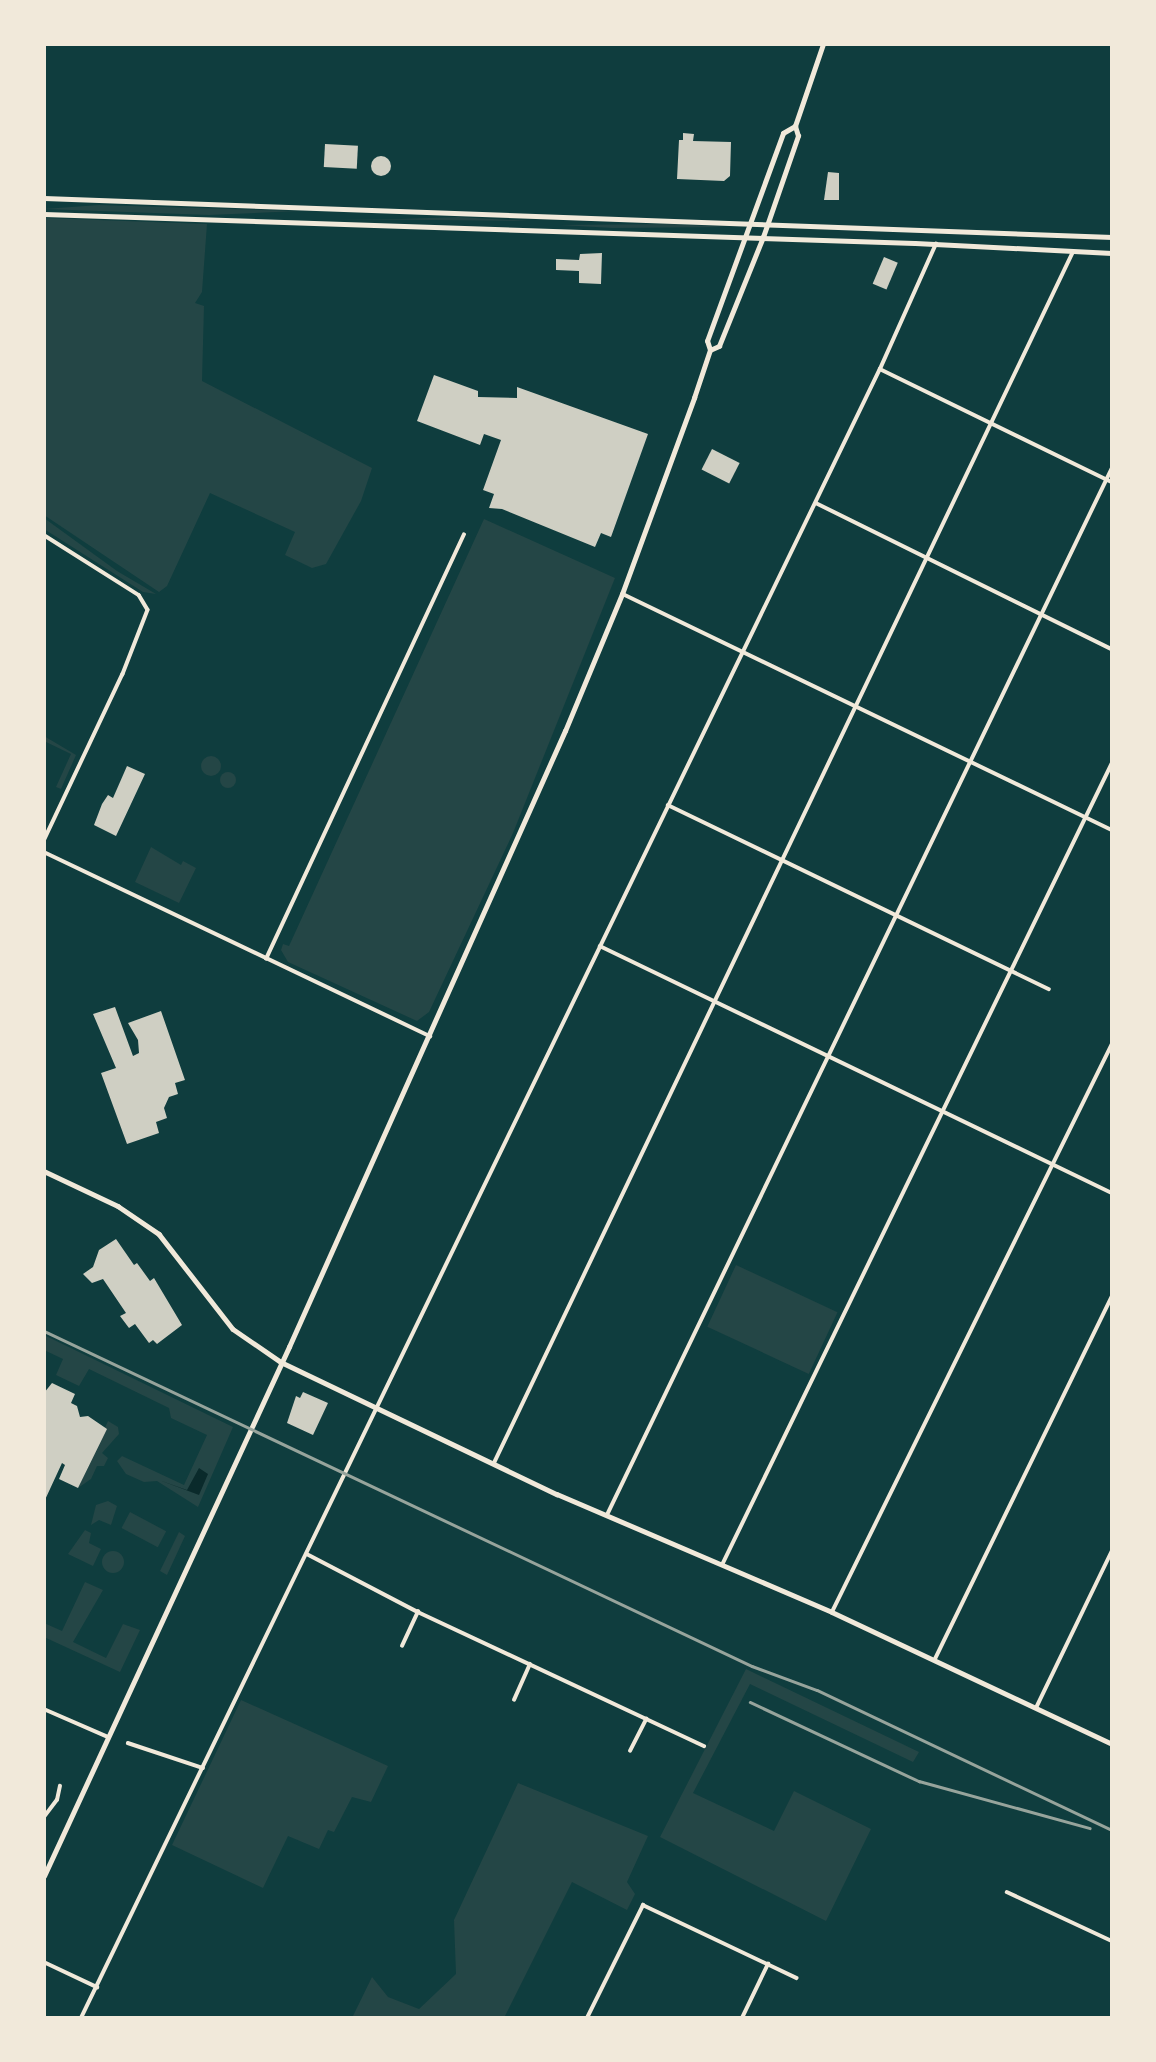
<!DOCTYPE html>
<style>
body{margin:0}
#map{position:relative;width:1156px;height:2062px;overflow:hidden;background:#0f3d3e;font-family:"DejaVu Sans",sans-serif}
div>[style]{position:absolute}
[style*='--x']{left:calc(var(--x)*1px);top:calc(var(--y)*1px);width:calc(var(--w)*1px);rotate:calc(var(--a)*1deg)}
.green>*{inset:0;background:#244646;transform-origin:0 0}
.round{border-radius:50%}
.water>*{inset:0;background:#0a2a2b}
.building>*{inset:0;background:#cfcfc3;transform-origin:0 0}
.minor>*{height:3.5px;margin:-1.75px;padding:0 1.75px;transform-origin:1.75px;border-radius:1.75px;background:#f1e9da}
.tertiary>*{height:4.5px;margin:-2.25px;padding:0 2.25px;transform-origin:2.25px;border-radius:2.25px;background:#f1e9da}
.secondary>*{height:4.5px;margin:-2.25px;padding:0 2.25px;transform-origin:2.25px;border-radius:2.25px;background:#f1e9da}
.primary>*{height:5px;margin:-2.5px;padding:0 2.5px;transform-origin:2.5px;border-radius:2.5px;background:#f1e9da}
.rail>*{height:2.5px;margin:-1.25px;padding:0 1.25px;transform-origin:1.25px;border-radius:1.25px;background:#97a49c}
span{translate:-50% -50%;white-space:nowrap;text-align:center;line-height:1.15;-webkit-text-stroke:6px #f1e9da;paint-order:stroke}
.frame{position:absolute;inset:0;border:46px solid #f1e9da;pointer-events:none}
</style>
<div id="map">
<div class="green">
<i style="clip-path:polygon(99px 205px,261px 210px,298px 211px,209px 215px,44px 209px)"></i>
<i style="clip-path:polygon(458px 217px,529px 221px,331px 219px,400px 219px)"></i>
<i style="clip-path:polygon(44px 218px,207px 224px,202px 292px,195px 303px,204px 306px,202px 381px,372px 468px,361px 501px,326px 564px,312px 568px,285px 555px,295px 532px,210px 493px,167px 586px,159px 592px,44px 515px)"></i>
<i style="clip-path:polygon(672px 224px,726px 227px,613px 228px,560px 225px)"></i>
<i style="clip-path:polygon(44px 518px,117px 571px,156px 594px,143px 592px,44px 529px)"></i>
<i style="clip-path:polygon(484px 519px,615px 578px,513px 833px,429px 1012px,417px 1021px,288px 962px,281px 950px,283px 944px,289px 946px)"></i>
<i style="clip-path:polygon(44px 736px,76px 755px,61px 789px,56px 787px,71px 754px,44px 741px)"></i>
<i class="round" style="left:201px;top:756px;width:20px;height:20px"></i>
<i class="round" style="left:220px;top:772px;width:16px;height:16px"></i>
<i style="clip-path:polygon(151px 847px,181px 865px,183px 861px,196px 868px,179px 903px,135px 882px)"></i>
<i style="left:736px;top:1265px;width:112px;height:68px;rotate:25deg"></i>
<i style="clip-path:polygon(44px 1335px,233px 1427px,198px 1507px,157px 1481px,144px 1482px,126px 1474px,117px 1461px,122px 1456px,184px 1485px,207px 1435px,171px 1418px,169px 1408px,89px 1369px,79px 1386px,56px 1375px,63px 1359px,44px 1350px)"></i>
<i style="clip-path:polygon(108px 1421px,118px 1427px,119px 1434px,102px 1453px,108px 1458px,104px 1466px,97px 1466px,91px 1479px,78px 1488px)"></i>
<i style="clip-path:polygon(108px 1501px,117px 1506px,111px 1525px,99px 1520px,91px 1525px,96px 1505px)"></i>
<i style="left:130px;top:1512px;width:41px;height:18px;rotate:28deg"></i>
<i style="clip-path:polygon(85px 1530px,91px 1533px,89px 1543px,101px 1549px,93px 1566px,68px 1554px)"></i>
<i style="clip-path:polygon(179px 1532px,185px 1536px,167px 1575px,160px 1571px)"></i>
<i class="round" style="left:102px;top:1551px;width:22px;height:22px"></i>
<i style="clip-path:polygon(85px 1582px,103px 1590px,73px 1642px,106px 1658px,123px 1624px,140px 1630px,120px 1672px,44px 1637px,44px 1623px,62px 1631px)"></i>
<i style="clip-path:polygon(746px 1669px,919px 1752px,913px 1762px,750px 1684px,693px 1793px,774px 1831px,794px 1791px,871px 1829px,826px 1921px,660px 1837px)"></i>
<i style="clip-path:polygon(241px 1700px,388px 1766px,371px 1802px,352px 1797px,334px 1832px,328px 1830px,319px 1849px,288px 1836px,263px 1888px,172px 1845px)"></i>
<i style="clip-path:polygon(518px 1783px,648px 1836px,627px 1882px,635px 1894px,627px 1910px,572px 1882px,504px 2018px,352px 2018px,372px 1977px,388px 1997px,419px 2009px,456px 1974px,454px 1920px)"></i>
</div>
<div class="water">
<i style="clip-path:polygon(199px 1468px,208px 1474px,199px 1495px,159px 1480px,187px 1490px)"></i>
</div>
<div class="building">
<i style="clip-path:polygon(683px 133px,694px 134px,693px 141px,731px 142px,730px 176px,724px 181px,677px 179px,679px 140px,683px 140px)"></i>
<i style="left:325px;top:144px;width:33px;height:23px;rotate:3deg"></i>
<i class="round" style="left:371px;top:156px;width:20px;height:20px"></i>
<i style="clip-path:polygon(828px 172px,839px 173px,839px 200px,824px 200px)"></i>
<i style="clip-path:polygon(602px 253px,601px 284px,579px 283px,579px 271px,556px 270px,556px 259px,579px 260px,580px 254px)"></i>
<i style="left:884px;top:257px;width:15px;height:29px;rotate:23deg"></i>
<i style="clip-path:polygon(434px 375px,478px 391px,478px 397px,517px 398px,517px 387px,648px 434px,611px 537px,601px 533px,595px 547px,502px 509px,489px 508px,494px 494px,483px 490px,501px 440px,484px 434px,480px 445px,417px 421px)"></i>
<i style="left:712px;top:449px;width:31px;height:23px;rotate:27deg"></i>
<i style="clip-path:polygon(127px 766px,145px 774px,116px 836px,94px 825px,102px 804px,108px 795px,113px 798px)"></i>
<i style="clip-path:polygon(115px 1007px,133px 1056px,139px 1053px,138px 1040px,128px 1023px,161px 1011px,185px 1080px,175px 1083px,178px 1094px,169px 1097px,164px 1108px,167px 1118px,156px 1122px,159px 1133px,127px 1144px,101px 1073px,116px 1068px,93px 1014px)"></i>
<i style="clip-path:polygon(116px 1239px,134px 1265px,137px 1263px,150px 1281px,154px 1278px,182px 1325px,157px 1344px,153px 1340px,149px 1343px,135px 1324px,129px 1328px,120px 1316px,126px 1313px,103px 1279px,92px 1283px,83px 1274px,93px 1267px,99px 1250px)"></i>
<i style="clip-path:polygon(52px 1383px,75px 1394px,71px 1403px,77px 1406px,80px 1417px,88px 1416px,107px 1429px,78px 1488px,59px 1479px,65px 1465px,62px 1463px,44px 1502px,44px 1393px)"></i>
<i style="clip-path:polygon(303px 1392px,328px 1403px,313px 1435px,287px 1423px,296px 1396px,300px 1398px)"></i>
</div>
<div class="minor">
<i style="--x:880;--y:369;--w:258;--a:26"></i>
<i style="--x:816;--y:503;--w:330;--a:26.3"></i>
<i style="--x:44;--y:535;--w:112;--a:32.3"></i>
<i style="--x:139;--y:595;--w:17;--a:59"></i>
<i style="--x:148;--y:610;--w:69;--a:111.3"></i>
<i style="--x:123;--y:674;--w:185;--a:115.3"></i>
<i style="--x:623;--y:594;--w:543;--a:25.76"></i>
<i style="--x:668;--y:805;--w:423;--a:25.8"></i>
<i style="--x:44;--y:852;--w:428;--a:25.5"></i>
<i style="--x:600;--y:946;--w:568;--a:25.75"></i>
<i style="--x:266;--y:959;--w:468;--a:-65"></i>
<i style="--x:494;--y:1463;--w:1342;--a:-64.45"></i>
<i style="--x:607;--y:1515;--w:1162;--a:-64.25"></i>
<i style="--x:307;--y:1554;--w:125;--a:27.6"></i>
<i style="--x:418;--y:1612;--w:316;--a:25.1"></i>
<i style="--x:723;--y:1563;--w:890;--a:-64.07"></i>
<i style="--x:832;--y:1612;--w:633;--a:-63.76"></i>
<i style="--x:402;--y:1646;--w:38;--a:-65"></i>
<i style="--x:935;--y:1659;--w:404;--a:-64"></i>
<i style="--x:514;--y:1700;--w:39;--a:-66"></i>
<i style="--x:1036;--y:1708;--w:174;--a:-64.2"></i>
<i style="--x:44;--y:1709;--w:70;--a:23.6"></i>
<i style="--x:128;--y:1743;--w:79;--a:18.4"></i>
<i style="--x:630;--y:1751;--w:36;--a:-63"></i>
<i style="--x:44;--y:1817;--w:21;--a:-53"></i>
<i style="--x:57;--y:1800;--w:14;--a:-78"></i>
<i style="--x:1007;--y:1892;--w:116;--a:25"></i>
<i style="--x:44;--y:1962;--w:59;--a:25.3"></i>
<i style="--x:81;--y:2018;--w:1832;--a:-64.15"></i>
<i style="--x:880;--y:369;--w:137;--a:-65.9"></i>
<i style="--x:587;--y:2018;--w:126;--a:-63.6"></i>
<i style="--x:643;--y:1905;--w:170;--a:25.4"></i>
<i style="--x:742;--y:2018;--w:60;--a:-64.3"></i>
</div>
<div class="tertiary">
<i style="--x:44;--y:1171;--w:82;--a:25.3"></i>
<i style="--x:118;--y:1206;--w:50;--a:34.3"></i>
<i style="--x:159;--y:1234;--w:120;--a:52.1"></i>
<i style="--x:233;--y:1329;--w:58;--a:34.5"></i>
<i style="--x:281;--y:1362;--w:306;--a:25.6"></i>
<i style="--x:557;--y:1494;--w:299;--a:23.2"></i>
<i style="--x:832;--y:1612;--w:310;--a:25.2"></i>
</div>
<div class="secondary">
<i style="--x:710;--y:350;--w:10;--a:-24"></i>
<i style="--x:719;--y:346;--w:118;--a:-68"></i>
<i style="--x:763;--y:237;--w:107;--a:-70.9"></i>
<i style="--x:798;--y:136;--w:10;--a:-107"></i>
<i style="--x:795;--y:126;--w:87;--a:-71.1"></i>
<i style="--x:44;--y:1876;--w:583;--a:-65.15"></i>
<i style="--x:289;--y:1347;--w:675;--a:-65.87"></i>
<i style="--x:565;--y:731;--w:148;--a:-67.4"></i>
<i style="--x:622;--y:594;--w:209;--a:-69.8"></i>
<i style="--x:694;--y:398;--w:51;--a:-71.6"></i>
<i style="--x:710;--y:350;--w:9;--a:-108"></i>
<i style="--x:707;--y:341;--w:221;--a:-69.9"></i>
<i style="--x:783;--y:133;--w:14;--a:-30"></i>
</div>
<div class="primary">
<i style="--x:44;--y:198;--w:1069;--a:2.09"></i>
<i style="--x:44;--y:214;--w:871;--a:1.91"></i>
<i style="--x:915;--y:243;--w:197;--a:2.9"></i>
</div>
<div class="rail">
<i style="--x:44;--y:1331;--w:783;--a:25.32"></i>
<i style="--x:752;--y:1666;--w:69;--a:20.3"></i>
<i style="--x:817;--y:1690;--w:327;--a:25.4"></i>
<i style="--x:750;--y:1702;--w:187;--a:25.1"></i>
<i style="--x:919;--y:1781;--w:177;--a:15.4"></i>
</div>
<div class="frame"></div>
</div>
